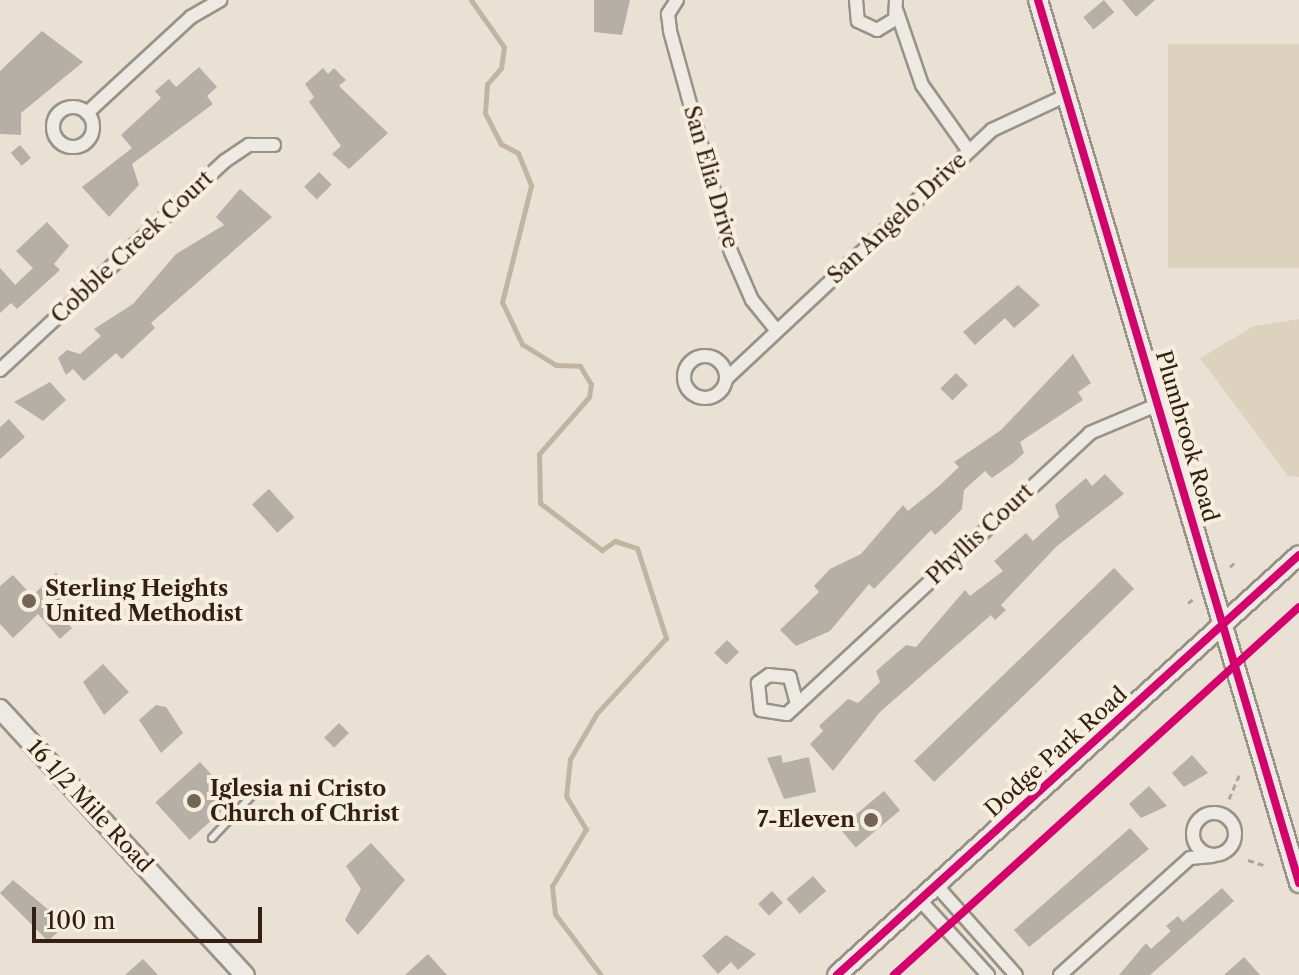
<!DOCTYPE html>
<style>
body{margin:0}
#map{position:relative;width:1299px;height:975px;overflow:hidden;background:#e9e2d4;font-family:"Libre Caslon Text",serif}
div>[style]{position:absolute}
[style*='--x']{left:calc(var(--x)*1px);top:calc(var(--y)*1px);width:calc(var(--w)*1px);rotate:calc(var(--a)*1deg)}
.green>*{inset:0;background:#dcd2be;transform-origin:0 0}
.stream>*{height:5px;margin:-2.5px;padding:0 2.5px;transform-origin:2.5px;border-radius:2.5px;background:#c1b5a2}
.building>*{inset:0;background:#b5afa5;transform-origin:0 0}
.path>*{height:3px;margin-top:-1.5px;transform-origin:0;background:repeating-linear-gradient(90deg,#aaa69e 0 6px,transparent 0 10px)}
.roads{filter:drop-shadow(2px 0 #999288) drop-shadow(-2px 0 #999288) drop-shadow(0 2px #999288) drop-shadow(0 -2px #999288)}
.lane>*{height:6px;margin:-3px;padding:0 3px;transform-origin:3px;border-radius:3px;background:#edeae3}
.street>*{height:12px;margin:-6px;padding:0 6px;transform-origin:6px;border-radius:6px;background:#edeae3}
.street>.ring{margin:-6px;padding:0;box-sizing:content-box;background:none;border:12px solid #edeae3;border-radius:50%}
.secondary>*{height:18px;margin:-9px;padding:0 9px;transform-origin:9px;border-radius:9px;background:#edeae3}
.cycleway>*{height:8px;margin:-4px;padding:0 4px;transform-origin:4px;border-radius:4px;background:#d6006c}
.dots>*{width:22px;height:22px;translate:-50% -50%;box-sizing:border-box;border:4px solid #f6eede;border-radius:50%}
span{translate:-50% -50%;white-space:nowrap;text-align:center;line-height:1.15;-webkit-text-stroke:8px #f6eede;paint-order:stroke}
.street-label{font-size:22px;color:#332010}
.poi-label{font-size:22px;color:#332010;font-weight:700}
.left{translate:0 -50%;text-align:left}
.right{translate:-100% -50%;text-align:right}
.scale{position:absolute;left:32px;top:907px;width:230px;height:36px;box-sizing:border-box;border:4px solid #332010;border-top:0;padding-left:10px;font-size:24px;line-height:28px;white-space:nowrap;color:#332010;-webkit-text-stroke:6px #f6eede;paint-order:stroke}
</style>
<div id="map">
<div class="green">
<i style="left:1299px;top:44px;width:224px;height:131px;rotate:90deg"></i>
<i style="clip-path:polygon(1299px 319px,1299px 477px,1288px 476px,1200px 358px,1254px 326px)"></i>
</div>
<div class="stream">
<i style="--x:471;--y:0;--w:57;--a:54.9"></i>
<i style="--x:504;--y:47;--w:21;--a:98"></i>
<i style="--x:501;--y:68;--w:21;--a:131"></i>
<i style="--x:487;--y:84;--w:29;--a:94"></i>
<i style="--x:485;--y:113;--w:35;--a:63"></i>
<i style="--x:501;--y:144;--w:19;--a:28"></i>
<i style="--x:518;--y:153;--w:35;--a:68"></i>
<i style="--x:531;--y:186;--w:120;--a:104"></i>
<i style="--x:502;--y:302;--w:47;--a:64.5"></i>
<i style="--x:522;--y:344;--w:40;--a:32"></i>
<i style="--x:556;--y:365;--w:24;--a:2"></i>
<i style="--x:580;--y:366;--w:21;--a:59"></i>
<i style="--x:591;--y:384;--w:13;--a:99"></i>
<i style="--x:589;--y:397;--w:76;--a:131.3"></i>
<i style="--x:539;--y:454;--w:49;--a:88.8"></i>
<i style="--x:540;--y:503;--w:78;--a:37.2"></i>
<i style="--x:602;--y:550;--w:16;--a:-35"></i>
<i style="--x:615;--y:541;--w:23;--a:18"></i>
<i style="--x:637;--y:548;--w:95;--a:72.1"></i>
<i style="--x:666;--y:638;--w:102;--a:132.6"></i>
<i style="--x:597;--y:713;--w:53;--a:120.4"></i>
<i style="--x:570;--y:759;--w:37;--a:96"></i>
<i style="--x:566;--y:796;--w:39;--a:59"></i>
<i style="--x:586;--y:829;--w:66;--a:120.8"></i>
<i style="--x:552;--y:886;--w:28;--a:84"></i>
<i style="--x:555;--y:914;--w:76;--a:53"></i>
</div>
<div class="building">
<i style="clip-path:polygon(594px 0,630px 0,622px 35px,594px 32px)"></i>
<i style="left:1104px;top:0;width:16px;height:27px;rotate:50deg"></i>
<i style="clip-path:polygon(1122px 0,1155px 0,1136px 17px)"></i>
<i style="clip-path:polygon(42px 31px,83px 62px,21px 113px,21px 135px,0 134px,0 71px)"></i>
<i style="clip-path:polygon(199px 67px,217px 87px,207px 96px,213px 104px,132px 164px,139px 185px,109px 217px,82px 187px,132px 148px,121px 135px,161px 98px,155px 91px,169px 79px,176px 87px)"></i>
<i style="clip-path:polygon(323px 68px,328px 74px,334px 68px,346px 80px,339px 86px,388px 133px,349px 169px,332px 154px,341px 146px,309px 102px,314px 97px,305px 84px)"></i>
<i style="left:20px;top:145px;width:17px;height:12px;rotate:50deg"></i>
<i style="left:319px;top:172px;width:18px;height:21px;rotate:45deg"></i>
<i style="clip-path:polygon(240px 189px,272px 217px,151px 323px,155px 328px,122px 359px,116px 353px,84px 381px,73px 369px,66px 375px,58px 358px,67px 350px,80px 354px,101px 336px,94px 329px,133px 304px,176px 254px,224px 225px,216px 217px)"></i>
<i style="clip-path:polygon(47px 222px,69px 246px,54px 264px,60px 270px,17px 309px,11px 303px,0 313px,0 268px,15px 285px,33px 268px,16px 251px)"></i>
<i style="clip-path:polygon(1018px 285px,1040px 305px,1014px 328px,1005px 318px,975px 345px,963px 332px)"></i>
<i style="clip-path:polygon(1073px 354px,1091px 383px,1078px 392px,1083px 400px,1020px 442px,1024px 453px,1013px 463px,992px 478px,985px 471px,964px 490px,962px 509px,946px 525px,935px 535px,931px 530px,874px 589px,869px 584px,830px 631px,796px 646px,780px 630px,819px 592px,814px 586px,830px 569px,861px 554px,903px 505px,908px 511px,939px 486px,959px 467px,954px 462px,1001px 430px)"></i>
<i style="left:956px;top:373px;width:17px;height:22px;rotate:45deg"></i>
<i style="clip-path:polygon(50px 382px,66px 400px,43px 421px,14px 402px)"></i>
<i style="clip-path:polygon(9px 419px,25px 437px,0 459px,0 427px)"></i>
<i style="clip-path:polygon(1105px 474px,1124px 494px,1057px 546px,1001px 605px,1006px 610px,995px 620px,991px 615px,880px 712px,833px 771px,810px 744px,823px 731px,819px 726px,848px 699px,858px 703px,880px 682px,876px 671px,906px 645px,916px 647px,965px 590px,970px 596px,1003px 571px,994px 561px,1026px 533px,1033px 541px,1059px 517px,1055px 505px,1066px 495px,1086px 478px,1092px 486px)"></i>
<i style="left:269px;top:489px;width:38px;height:23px;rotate:48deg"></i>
<i style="left:1114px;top:568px;width:29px;height:278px;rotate:46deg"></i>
<i style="clip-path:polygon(56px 573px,71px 590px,53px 606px,72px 628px,60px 639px,38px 614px,13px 638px,0 624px,0 586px,13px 575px,32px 596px)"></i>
<i style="left:727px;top:640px;width:17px;height:18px;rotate:45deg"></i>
<i style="clip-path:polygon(103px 664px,129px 692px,104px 715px,83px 682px)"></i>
<i style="clip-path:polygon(156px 705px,166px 707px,183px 733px,161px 753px,139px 720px)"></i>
<i style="left:339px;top:723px;width:14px;height:21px;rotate:45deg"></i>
<i style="clip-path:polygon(781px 755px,783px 763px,809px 757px,816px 792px,784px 799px,767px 758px)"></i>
<i style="clip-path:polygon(1192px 755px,1208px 773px,1184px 787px,1172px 773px)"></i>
<i style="left:200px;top:762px;width:51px;height:60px;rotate:48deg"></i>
<i style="clip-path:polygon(1149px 786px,1167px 806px,1141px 818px,1129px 804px)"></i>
<i style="left:884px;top:791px;width:25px;height:58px;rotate:50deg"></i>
<i style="clip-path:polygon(1130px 828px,1149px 849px,1029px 947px,1014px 930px)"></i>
<i style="clip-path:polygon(371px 843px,405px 880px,358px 935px,345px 920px,361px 889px,346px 866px)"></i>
<i style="left:813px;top:876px;width:20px;height:35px;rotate:49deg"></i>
<i style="clip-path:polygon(13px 880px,51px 912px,61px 929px,48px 941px,0 893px)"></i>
<i style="clip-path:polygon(1222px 888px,1234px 901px,1150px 975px,1119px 975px,1146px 943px,1151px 949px,1171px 931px,1166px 926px,1178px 916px,1183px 922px)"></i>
<i style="left:772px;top:891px;width:16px;height:19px;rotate:47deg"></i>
<i style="clip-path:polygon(726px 935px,756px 954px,738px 970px,731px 962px,718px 974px,702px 956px)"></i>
<i style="clip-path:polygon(428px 954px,447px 975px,405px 975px)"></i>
<i style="clip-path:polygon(1244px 957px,1260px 975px,1224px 975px)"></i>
<i style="clip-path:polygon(143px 959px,158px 975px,125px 975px)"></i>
</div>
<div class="path">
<i style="--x:1230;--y:567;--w:6;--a:-45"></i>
<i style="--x:1188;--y:603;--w:10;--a:-37"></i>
<i style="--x:1229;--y:799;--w:26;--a:-67"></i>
<i style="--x:1248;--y:860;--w:19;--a:18"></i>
</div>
<div class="roads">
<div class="lane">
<i style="--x:212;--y:838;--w:64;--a:-46.9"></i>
</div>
<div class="street">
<i style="--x:677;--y:0;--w:17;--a:123"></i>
<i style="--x:668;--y:14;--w:17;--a:83"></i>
<i style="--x:670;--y:31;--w:229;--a:74.6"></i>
<i style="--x:731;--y:252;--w:52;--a:66.4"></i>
<i style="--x:752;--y:300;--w:38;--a:51"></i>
<i style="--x:856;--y:0;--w:21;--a:85"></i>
<i style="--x:858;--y:21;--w:21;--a:25"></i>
<i style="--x:877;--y:30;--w:21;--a:-31"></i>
<i style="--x:895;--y:19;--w:19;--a:-87"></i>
<i style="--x:897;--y:12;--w:77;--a:71.1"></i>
<i style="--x:922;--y:85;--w:80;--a:54.7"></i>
<i class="ring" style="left:53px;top:107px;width:28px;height:28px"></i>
<i style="--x:87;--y:113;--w:142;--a:-42.7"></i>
<i style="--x:191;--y:17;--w:34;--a:-30"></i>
<i class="ring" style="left:684px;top:356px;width:30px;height:30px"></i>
<i style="--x:0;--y:370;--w:307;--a:-42.9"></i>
<i style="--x:225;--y:161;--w:29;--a:-34"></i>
<i style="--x:249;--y:145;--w:25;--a:0"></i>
<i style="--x:727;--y:378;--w:363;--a:-43.1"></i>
<i style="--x:992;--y:130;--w:83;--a:-25"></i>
<i style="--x:797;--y:704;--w:28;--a:-105"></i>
<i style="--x:790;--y:677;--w:21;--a:-175"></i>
<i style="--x:769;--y:675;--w:14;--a:144"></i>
<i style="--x:758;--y:683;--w:27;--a:84"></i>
<i style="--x:761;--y:710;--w:26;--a:9"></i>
<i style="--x:787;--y:714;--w:413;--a:-42.8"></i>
<i style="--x:1090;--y:433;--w:75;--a:-22.8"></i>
<i class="ring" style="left:1193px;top:813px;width:30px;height:30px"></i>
<i style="--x:936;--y:885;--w:120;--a:48.4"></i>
<i style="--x:919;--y:899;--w:103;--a:47.8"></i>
<i style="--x:1060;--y:975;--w:175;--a:-42"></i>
<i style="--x:1190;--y:858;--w:22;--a:-5"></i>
</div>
<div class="secondary">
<i style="--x:1038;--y:0;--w:921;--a:73.53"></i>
<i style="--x:0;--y:709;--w:362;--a:47.4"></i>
<i style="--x:837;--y:975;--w:624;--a:-42.27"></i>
</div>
</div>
<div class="cycleway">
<i style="--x:1038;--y:0;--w:921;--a:73.53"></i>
<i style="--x:837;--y:975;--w:624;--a:-42.27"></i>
<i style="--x:894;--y:975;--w:547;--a:-42.26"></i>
</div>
<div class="dots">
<i style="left:29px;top:601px;background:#736455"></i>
<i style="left:194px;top:801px;background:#736455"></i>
<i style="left:871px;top:820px;background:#736455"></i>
</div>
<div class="street-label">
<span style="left:711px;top:177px;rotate:74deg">San Elia Drive</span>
<span style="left:897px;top:218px;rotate:-43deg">San Angelo Drive</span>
<span style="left:132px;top:247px;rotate:-43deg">Cobble Creek Court</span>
<span style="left:1187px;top:436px;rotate:74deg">Plumbrook Road</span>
<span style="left:980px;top:534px;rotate:-43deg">Phyllis Court</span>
<span style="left:1056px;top:752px;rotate:-42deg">Dodge Park Road</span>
<span style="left:90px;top:806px;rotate:47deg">16 1/2 Mile Road</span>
</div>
<div class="poi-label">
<span class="left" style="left:45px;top:601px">Sterling Heights<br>United Methodist</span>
<span class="left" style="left:210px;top:801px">Iglesia ni Cristo<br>Church of Christ</span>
<span class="right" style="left:855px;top:820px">7-Eleven</span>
</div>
<div class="scale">100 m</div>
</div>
